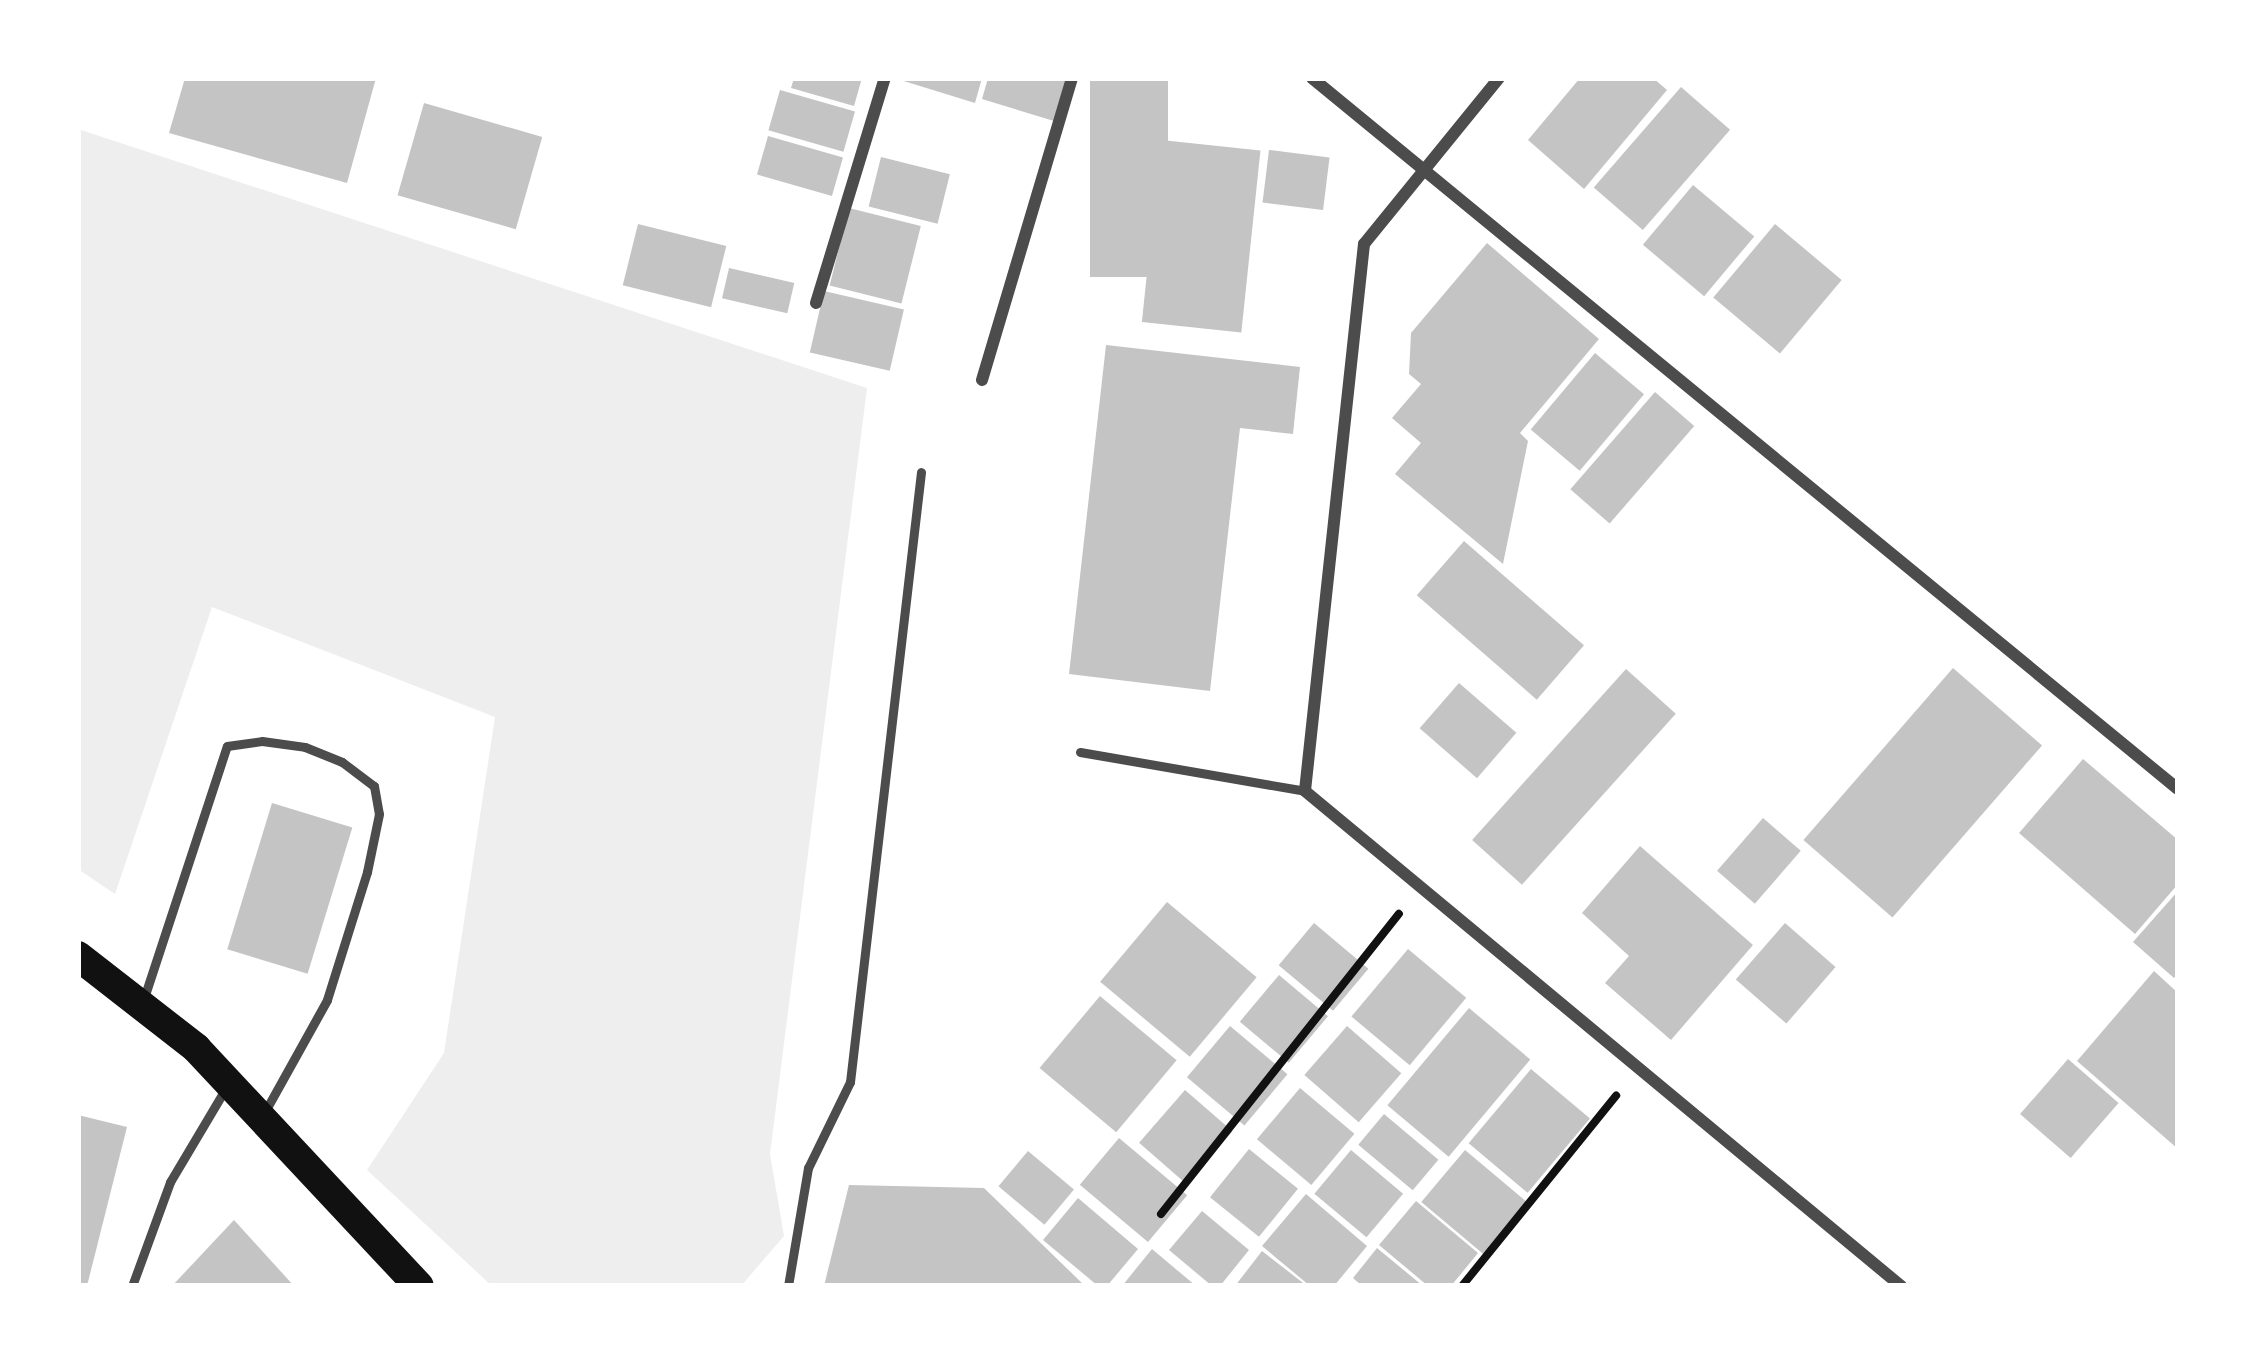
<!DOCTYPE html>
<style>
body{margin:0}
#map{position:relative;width:2256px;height:1364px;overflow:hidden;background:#fff;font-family:"Titillium Web",sans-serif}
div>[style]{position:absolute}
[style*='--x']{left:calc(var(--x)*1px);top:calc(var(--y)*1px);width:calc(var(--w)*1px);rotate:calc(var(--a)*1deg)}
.green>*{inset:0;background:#eee}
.building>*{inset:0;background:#c4c4c4;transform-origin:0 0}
.path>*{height:8px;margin:-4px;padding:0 4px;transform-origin:4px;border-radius:4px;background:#111}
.service>*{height:9px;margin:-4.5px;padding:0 4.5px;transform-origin:4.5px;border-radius:4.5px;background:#4c4c4c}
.minor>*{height:12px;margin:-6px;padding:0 6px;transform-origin:6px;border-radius:6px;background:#4c4c4c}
.primary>*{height:30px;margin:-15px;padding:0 15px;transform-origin:15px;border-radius:15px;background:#111}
span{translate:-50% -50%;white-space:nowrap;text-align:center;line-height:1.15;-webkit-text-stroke:10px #fff;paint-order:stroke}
.frame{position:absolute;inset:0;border:81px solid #fff;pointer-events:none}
</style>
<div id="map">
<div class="green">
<i style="clip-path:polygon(78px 129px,867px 388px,770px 1154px,784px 1236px,741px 1286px,492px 1286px,367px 1170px,444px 1053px,495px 717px,212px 607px,115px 894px,78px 869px)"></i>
</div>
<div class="building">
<i style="clip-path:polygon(185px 78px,376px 78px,347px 183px,169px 133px)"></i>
<i style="clip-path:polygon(794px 78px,862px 78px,854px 106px,791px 88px)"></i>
<i style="clip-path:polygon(894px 78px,982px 78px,975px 103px)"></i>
<i style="clip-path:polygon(988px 78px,1066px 78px,1054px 121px,982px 99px)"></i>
<i style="left:1090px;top:78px;width:78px;height:199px"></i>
<i style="clip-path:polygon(1580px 78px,1653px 78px,1667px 90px,1584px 189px,1528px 140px)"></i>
<i style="left:1681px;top:87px;width:65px;height:133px;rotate:41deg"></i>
<i style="left:780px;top:90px;width:78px;height:42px;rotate:16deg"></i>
<i style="left:424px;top:103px;width:123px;height:96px;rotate:16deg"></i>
<i style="left:768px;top:136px;width:78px;height:40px;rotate:16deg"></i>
<i style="left:1161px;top:140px;width:100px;height:183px;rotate:6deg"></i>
<i style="left:1269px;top:150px;width:61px;height:53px;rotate:7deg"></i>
<i style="left:881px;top:157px;width:71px;height:51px;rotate:14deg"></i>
<i style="left:1693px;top:185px;width:80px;height:78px;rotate:40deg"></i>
<i style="left:849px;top:208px;width:74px;height:80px;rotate:14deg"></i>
<i style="left:638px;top:224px;width:91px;height:63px;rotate:14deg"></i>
<i style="left:1775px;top:224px;width:87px;height:96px;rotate:40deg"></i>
<i style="clip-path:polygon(1487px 243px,1599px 339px,1520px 433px,1528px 441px,1503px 564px,1395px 474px,1421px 443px,1392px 418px,1421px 384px,1409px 374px,1411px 333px)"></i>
<i style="left:729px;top:268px;width:67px;height:31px;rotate:13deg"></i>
<i style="left:824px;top:291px;width:82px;height:63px;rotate:13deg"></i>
<i style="clip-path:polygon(1106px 345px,1300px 367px,1293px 434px,1240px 428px,1210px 691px,1069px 674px)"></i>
<i style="left:1595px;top:353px;width:64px;height:100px;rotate:40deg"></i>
<i style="left:1655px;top:392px;width:52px;height:129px;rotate:41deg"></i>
<i style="left:1464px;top:541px;width:159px;height:72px;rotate:41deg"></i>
<i style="left:1953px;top:668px;width:118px;height:228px;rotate:41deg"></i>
<i style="left:1626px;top:669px;width:67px;height:230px;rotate:42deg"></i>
<i style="left:1459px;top:683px;width:76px;height:60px;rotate:41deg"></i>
<i style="clip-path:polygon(2083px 759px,2178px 840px,2178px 884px,2135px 934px,2019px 833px)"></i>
<i style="left:272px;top:803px;width:84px;height:153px;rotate:17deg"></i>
<i style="left:1763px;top:818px;width:50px;height:70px;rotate:41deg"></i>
<i style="clip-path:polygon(1640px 846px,1753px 945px,1671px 1040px,1605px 983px,1629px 956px,1582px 913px)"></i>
<i style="clip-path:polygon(2178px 891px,2178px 974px,2174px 978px,2133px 942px)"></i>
<i style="left:1167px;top:902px;width:117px;height:104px;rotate:40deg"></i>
<i style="left:1314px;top:923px;width:71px;height:55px;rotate:40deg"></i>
<i style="left:1785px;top:923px;width:67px;height:75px;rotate:41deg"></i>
<i style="left:1408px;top:949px;width:76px;height:88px;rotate:40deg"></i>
<i style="clip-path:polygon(2154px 971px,2178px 993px,2178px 1149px,2077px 1061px)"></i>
<i style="left:1279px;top:975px;width:64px;height:61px;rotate:40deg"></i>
<i style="left:1100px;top:996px;width:100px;height:94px;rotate:40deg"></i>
<i style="left:1469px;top:1008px;width:80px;height:127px;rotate:40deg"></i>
<i style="left:1230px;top:1026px;width:75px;height:67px;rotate:40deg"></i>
<i style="left:1347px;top:1026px;width:72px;height:65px;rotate:41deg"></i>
<i style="left:2068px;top:1059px;width:67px;height:73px;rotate:41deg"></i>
<i style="left:1531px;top:1069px;width:77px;height:97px;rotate:40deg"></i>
<i style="left:1300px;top:1088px;width:71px;height:67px;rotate:40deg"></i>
<i style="left:1185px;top:1090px;width:63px;height:70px;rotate:41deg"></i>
<i style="left:1384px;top:1114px;width:71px;height:40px;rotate:40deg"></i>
<i style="clip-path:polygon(78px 1115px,127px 1127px,87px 1286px,78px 1286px)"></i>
<i style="left:1119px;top:1138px;width:89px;height:61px;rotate:40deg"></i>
<i style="left:1249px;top:1149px;width:63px;height:62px;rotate:39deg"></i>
<i style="left:1351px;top:1150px;width:68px;height:57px;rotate:40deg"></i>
<i style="left:1465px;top:1150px;width:84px;height:68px;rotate:40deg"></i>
<i style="left:1028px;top:1151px;width:60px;height:46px;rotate:40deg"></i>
<i style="clip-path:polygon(849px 1185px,984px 1188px,1085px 1286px,824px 1286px)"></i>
<i style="clip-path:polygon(1306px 1194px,1367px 1246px,1334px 1286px,1310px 1286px,1262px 1246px)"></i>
<i style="clip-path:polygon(1078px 1198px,1138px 1249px,1107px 1286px,1098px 1286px,1043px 1240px)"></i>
<i style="clip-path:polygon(1416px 1201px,1478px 1253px,1451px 1286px,1428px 1286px,1379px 1245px)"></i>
<i style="clip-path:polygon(1202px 1211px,1249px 1250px,1220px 1286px,1212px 1286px,1169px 1250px)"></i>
<i style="clip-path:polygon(234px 1220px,294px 1286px,172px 1286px)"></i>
<i style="clip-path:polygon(1377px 1248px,1423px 1286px,1362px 1286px,1353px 1278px)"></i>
<i style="clip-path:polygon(1152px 1249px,1196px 1286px,1122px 1286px)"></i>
<i style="clip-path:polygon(1262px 1251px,1307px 1286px,1235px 1286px)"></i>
</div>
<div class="path">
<i style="--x:1161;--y:1214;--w:383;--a:-51.6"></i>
<i style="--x:1462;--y:1286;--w:245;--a:-51"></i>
</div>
<div class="service">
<i style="--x:1080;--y:752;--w:228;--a:9.8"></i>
<i style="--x:143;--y:1001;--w:268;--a:-71.8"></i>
<i style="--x:227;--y:746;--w:35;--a:-8"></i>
<i style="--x:262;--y:741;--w:43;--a:7.9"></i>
<i style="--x:305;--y:747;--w:40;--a:22"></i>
<i style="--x:342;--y:762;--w:40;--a:37"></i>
<i style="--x:374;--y:786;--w:28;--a:80"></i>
<i style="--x:379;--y:814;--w:59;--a:101.7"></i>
<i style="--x:367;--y:872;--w:134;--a:107.4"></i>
<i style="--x:327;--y:1000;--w:132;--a:119.1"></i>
<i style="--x:132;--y:1286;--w:111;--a:-69.9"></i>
<i style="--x:170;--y:1182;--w:112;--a:-59.3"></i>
<i style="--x:788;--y:1286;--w:120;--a:-80.4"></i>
<i style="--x:808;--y:1168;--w:96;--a:-64"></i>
<i style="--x:850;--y:1082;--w:614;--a:-83.36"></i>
</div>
<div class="minor">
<i style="--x:1312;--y:78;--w:1120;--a:39.39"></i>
<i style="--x:1499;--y:78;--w:214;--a:129.1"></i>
<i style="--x:1364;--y:244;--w:550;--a:96.16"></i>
<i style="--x:1305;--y:791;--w:775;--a:39.71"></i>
<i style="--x:816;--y:303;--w:235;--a:-73"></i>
<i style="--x:982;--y:380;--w:315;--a:-73.4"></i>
</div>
<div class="primary">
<i style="--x:78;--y:956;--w:150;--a:37.9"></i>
<i style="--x:196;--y:1048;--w:326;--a:46.9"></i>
</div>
<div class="frame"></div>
</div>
